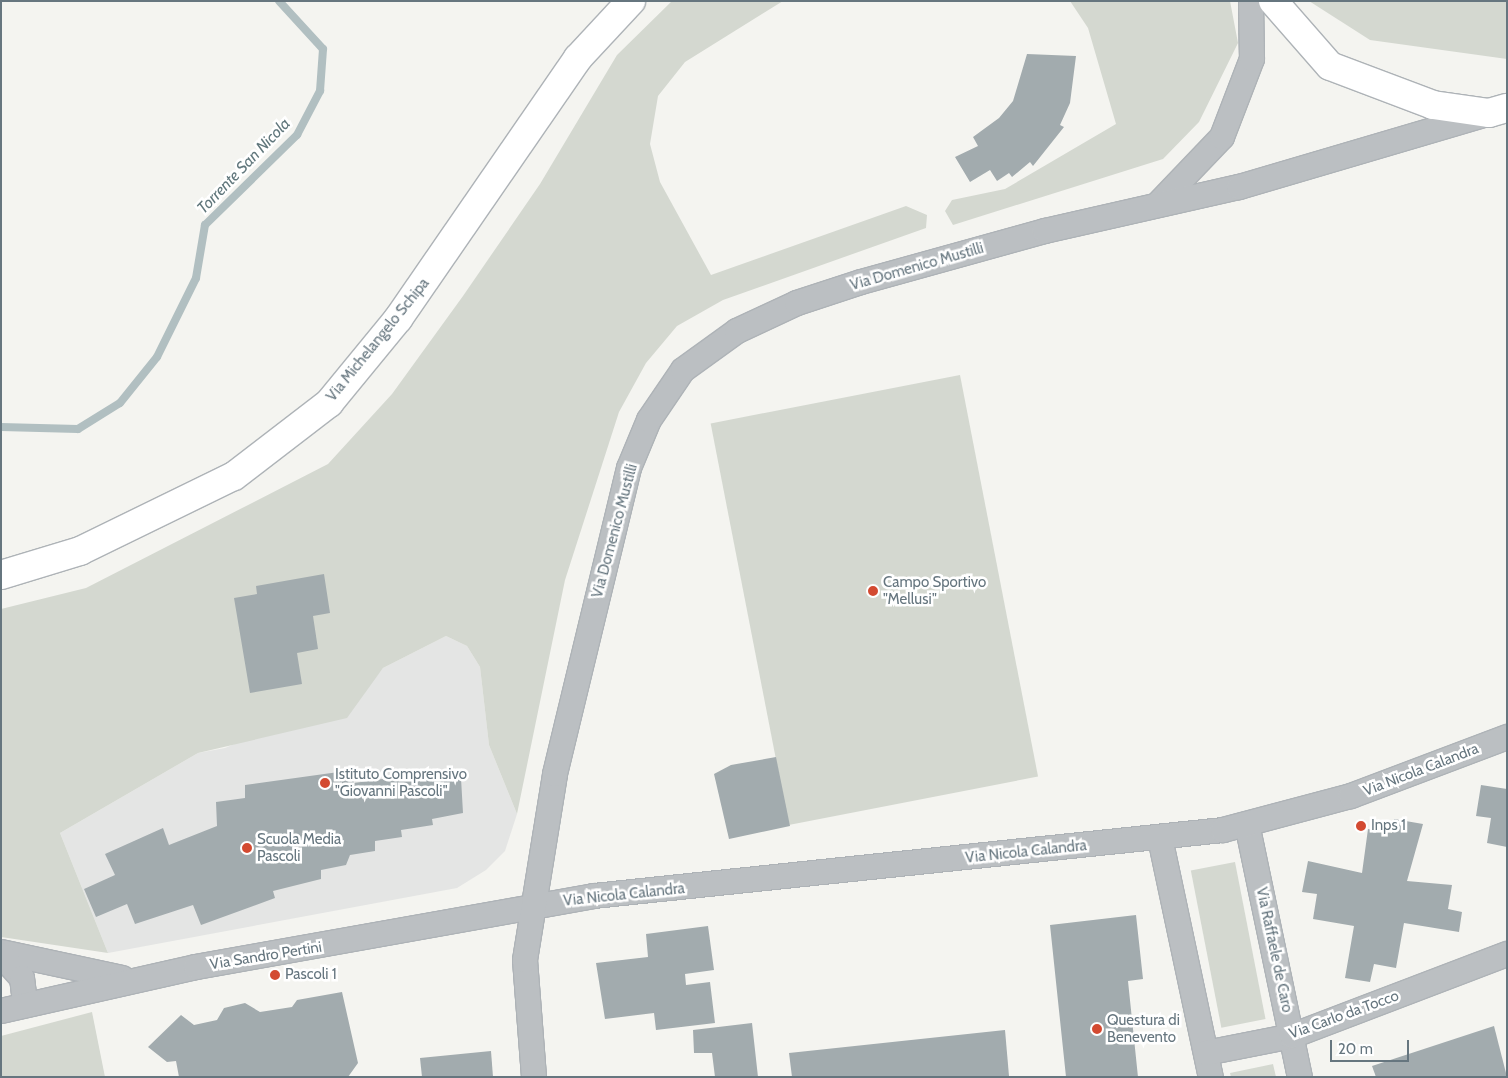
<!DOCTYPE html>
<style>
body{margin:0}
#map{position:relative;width:1508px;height:1078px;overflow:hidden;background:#f4f4f0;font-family:Cabin,sans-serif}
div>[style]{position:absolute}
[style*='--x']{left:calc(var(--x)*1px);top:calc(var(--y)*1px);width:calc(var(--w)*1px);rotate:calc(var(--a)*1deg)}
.built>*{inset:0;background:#e4e5e4}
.green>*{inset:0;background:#d4d8d0;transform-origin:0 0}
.stream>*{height:8px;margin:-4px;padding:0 4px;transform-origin:4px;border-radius:4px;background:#b1bfc1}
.building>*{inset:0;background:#a2abae}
.roads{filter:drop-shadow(1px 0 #aeb3b7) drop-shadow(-1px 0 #aeb3b7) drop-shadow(0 1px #aeb3b7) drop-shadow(0 -1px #aeb3b7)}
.street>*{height:24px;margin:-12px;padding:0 12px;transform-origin:12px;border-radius:12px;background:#bbbfc2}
.secondary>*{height:28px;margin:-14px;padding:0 14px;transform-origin:14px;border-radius:14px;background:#fff}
.dots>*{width:14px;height:14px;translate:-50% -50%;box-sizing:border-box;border:2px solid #fff;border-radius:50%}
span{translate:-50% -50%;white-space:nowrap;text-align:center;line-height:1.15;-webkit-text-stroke:5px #fff;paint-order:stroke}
.street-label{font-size:15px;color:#66767f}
.poi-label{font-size:15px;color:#66767f}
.left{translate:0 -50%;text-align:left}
.water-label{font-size:16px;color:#61777c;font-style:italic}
.frame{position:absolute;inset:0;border:2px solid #66767f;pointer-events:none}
.scale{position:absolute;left:1330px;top:1040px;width:79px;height:22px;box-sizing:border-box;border:2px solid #66767f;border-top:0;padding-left:6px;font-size:15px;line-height:18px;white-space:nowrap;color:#66767f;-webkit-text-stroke:4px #fff;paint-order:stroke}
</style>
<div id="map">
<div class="built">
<i style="clip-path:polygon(446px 636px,467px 646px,480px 667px,489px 745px,517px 814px,505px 851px,486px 870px,457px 888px,108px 953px,60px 833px,198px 753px,225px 748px,367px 688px,383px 668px)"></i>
</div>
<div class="green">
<i style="clip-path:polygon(672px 1px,783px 1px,685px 62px,658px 96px,650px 144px,660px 182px,711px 275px,906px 206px,927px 215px,926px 228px,723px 300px,677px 326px,646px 363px,619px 412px,565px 580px,517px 814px,489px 745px,480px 667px,467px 646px,446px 636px,383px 668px,347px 718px,198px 753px,60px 833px,108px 953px,1px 937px,1px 609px,86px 588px,328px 464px,392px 394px,463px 296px,540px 184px,617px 55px)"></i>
<i style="clip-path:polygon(1070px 1px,1230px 1px,1238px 43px,1199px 122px,1163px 159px,953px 225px,945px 211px,952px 200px,1005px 189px,1116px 124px,1088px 28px)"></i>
<i style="clip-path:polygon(1309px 1px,1507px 1px,1507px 59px,1370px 40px)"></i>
<i style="left:960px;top:375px;width:409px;height:254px;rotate:79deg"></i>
<i style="left:1235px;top:862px;width:160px;height:45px;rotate:79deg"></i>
<i style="clip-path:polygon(92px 1012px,105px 1077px,1px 1077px,1px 1036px)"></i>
<i style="clip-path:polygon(1273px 1064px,1276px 1077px,1231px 1077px,1230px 1073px)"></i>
</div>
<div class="stream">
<i style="--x:1;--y:427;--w:77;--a:1.5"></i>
<i style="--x:78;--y:429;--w:49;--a:-31.8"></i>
<i style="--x:120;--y:403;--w:59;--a:-51.2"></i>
<i style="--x:157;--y:357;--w:88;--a:-63.7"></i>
<i style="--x:196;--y:278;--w:54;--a:-80.4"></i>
<i style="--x:205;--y:225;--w:129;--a:-44.4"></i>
<i style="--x:297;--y:135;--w:50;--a:-62.4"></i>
<i style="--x:320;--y:91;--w:42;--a:-85.9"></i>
<i style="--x:323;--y:49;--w:65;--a:-132.5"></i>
</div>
<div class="building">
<i style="clip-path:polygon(1027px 54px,1076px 56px,1070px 103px,1060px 125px,1064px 127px,1033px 166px,1030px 162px,1012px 177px,1009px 173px,997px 181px,990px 170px,970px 182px,955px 157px,978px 146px,973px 137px,999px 118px,1013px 101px)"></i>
<i style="clip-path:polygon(324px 574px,330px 613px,313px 616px,318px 649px,297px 653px,302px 684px,250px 693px,234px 598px,257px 594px,256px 586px)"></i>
<i style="clip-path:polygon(776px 757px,790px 826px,729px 839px,714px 774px,731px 765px)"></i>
<i style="clip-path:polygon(353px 770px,354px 783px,439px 771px,444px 781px,461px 778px,463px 813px,432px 819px,433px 825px,401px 830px,402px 837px,375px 841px,375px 851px,350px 855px,346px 865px,321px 870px,321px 879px,273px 891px,275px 898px,201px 925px,193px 905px,135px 924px,127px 904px,96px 917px,84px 889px,115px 875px,105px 854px,163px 828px,169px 845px,217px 826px,216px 802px,245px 798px,245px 785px)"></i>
<i style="clip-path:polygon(1481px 785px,1507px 789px,1507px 847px,1487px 843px,1491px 818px,1476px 816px)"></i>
<i style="clip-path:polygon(1394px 819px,1423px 824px,1407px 881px,1452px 885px,1448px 909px,1462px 912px,1459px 932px,1404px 923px,1396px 968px,1374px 964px,1370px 982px,1345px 978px,1354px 926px,1313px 919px,1317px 894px,1302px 892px,1308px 861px,1362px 873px,1368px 829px,1392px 833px)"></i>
<i style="clip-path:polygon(1136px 915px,1143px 979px,1128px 981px,1138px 1077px,1066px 1077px,1050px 925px)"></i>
<i style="clip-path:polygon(708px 926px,714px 970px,685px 974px,686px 985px,710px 982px,715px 1023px,656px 1030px,654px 1013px,605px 1019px,596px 963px,648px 957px,646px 934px)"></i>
<i style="clip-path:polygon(342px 992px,358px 1063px,348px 1077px,179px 1077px,176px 1061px,167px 1062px,148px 1047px,181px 1015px,194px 1025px,217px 1020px,224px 1008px,245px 1003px,260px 1012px,292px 1007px,297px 1000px)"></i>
<i style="clip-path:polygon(752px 1023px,758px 1077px,715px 1077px,712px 1053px,694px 1053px,693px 1030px)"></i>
<i style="clip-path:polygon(1494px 1026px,1507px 1077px,1376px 1077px,1372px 1066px)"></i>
<i style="clip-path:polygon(1005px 1030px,1009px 1076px,792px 1077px,789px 1053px)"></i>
<i style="clip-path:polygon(491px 1051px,493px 1077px,422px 1077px,420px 1058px)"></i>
</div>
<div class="roads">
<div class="street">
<i style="--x:1159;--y:203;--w:91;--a:-46.3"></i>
<i style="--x:1222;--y:137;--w:84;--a:-69"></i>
<i style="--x:1252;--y:59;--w:58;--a:-91"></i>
<i style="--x:1247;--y:824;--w:258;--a:78.2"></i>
<i style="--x:1160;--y:838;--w:244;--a:78"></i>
<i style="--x:1;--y:952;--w:124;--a:12.1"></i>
<i style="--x:1;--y:955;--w:31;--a:48"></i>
<i style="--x:22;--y:978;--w:26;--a:83"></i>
<i style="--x:1;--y:1011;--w:200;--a:-12.7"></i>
<i style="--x:196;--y:967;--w:404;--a:-10.1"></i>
<i style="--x:594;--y:896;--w:632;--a:-5.99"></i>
<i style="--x:1223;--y:830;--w:132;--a:-14.9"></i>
<i style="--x:1351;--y:796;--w:167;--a:-20.7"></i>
<i style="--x:1206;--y:1053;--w:88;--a:-11.2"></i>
<i style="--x:1292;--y:1036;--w:230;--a:-20.9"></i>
<i style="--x:534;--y:1077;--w:117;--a:-94.4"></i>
<i style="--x:525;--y:960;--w:188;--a:-80.8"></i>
<i style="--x:555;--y:774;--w:315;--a:-76.4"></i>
<i style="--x:629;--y:468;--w:52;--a:-67.4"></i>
<i style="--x:649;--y:420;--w:60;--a:-55.8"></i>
<i style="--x:683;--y:370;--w:67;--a:-35.8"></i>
<i style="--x:737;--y:331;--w:66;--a:-25"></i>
<i style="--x:797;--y:303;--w:67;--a:-18.2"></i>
<i style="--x:861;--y:282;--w:191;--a:-15.5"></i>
<i style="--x:1045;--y:231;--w:199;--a:-12.8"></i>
<i style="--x:1239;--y:187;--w:259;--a:-16.4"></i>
</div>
<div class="secondary">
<i style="--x:1273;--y:1;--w:86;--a:48.8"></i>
<i style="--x:1330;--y:66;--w:110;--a:20.7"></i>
<i style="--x:1433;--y:105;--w:57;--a:8.1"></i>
<i style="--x:1489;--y:113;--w:19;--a:-16"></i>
<i style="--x:1;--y:575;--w:83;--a:-16.9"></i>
<i style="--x:80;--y:551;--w:171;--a:-26"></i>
<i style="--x:234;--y:476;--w:120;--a:-37.5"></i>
<i style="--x:329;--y:403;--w:109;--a:-50.6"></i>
<i style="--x:398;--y:319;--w:317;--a:-55.4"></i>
<i style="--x:578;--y:58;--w:78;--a:-47.1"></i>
</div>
</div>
<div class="dots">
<i style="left:873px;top:591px;background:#d34a31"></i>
<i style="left:325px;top:783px;background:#d34a31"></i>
<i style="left:1361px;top:826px;background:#d34a31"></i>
<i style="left:247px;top:848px;background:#d34a31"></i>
<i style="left:275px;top:975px;background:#d34a31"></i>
<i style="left:1097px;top:1029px;background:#d34a31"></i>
</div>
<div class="street-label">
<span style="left:917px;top:267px;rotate:-16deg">Via Domenico Mustilli</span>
<span style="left:378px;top:340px;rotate:-51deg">Via Michelangelo Schipa</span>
<span style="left:615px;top:531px;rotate:-75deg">Via Domenico Mustilli</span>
<span style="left:1421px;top:770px;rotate:-21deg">Via Nicola Calandra</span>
<span style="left:1026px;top:852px;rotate:-6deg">Via Nicola Calandra</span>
<span style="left:624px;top:895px;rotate:-6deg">Via Nicola Calandra</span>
<span style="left:1274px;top:950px;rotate:78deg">Via Raffaele de Caro</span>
<span style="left:266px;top:956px;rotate:-9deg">Via Sandro Pertini</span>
<span style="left:1344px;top:1015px;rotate:-20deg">Via Carlo da Tocco</span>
</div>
<div class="poi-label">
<span class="left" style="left:883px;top:591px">Campo Sportivo<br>"Mellusi"</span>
<span class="left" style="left:335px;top:783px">Istituto Comprensivo<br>"Giovanni Pascoli"</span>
<span class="left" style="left:1371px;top:826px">Inps 1</span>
<span class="left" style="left:257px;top:848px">Scuola Media<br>Pascoli</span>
<span class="left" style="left:285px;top:975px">Pascoli 1</span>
<span class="left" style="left:1107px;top:1029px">Questura di<br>Benevento</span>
</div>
<div class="water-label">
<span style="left:244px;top:166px;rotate:-46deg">Torrente San Nicola</span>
</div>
<div class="frame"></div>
<div class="scale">20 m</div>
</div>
